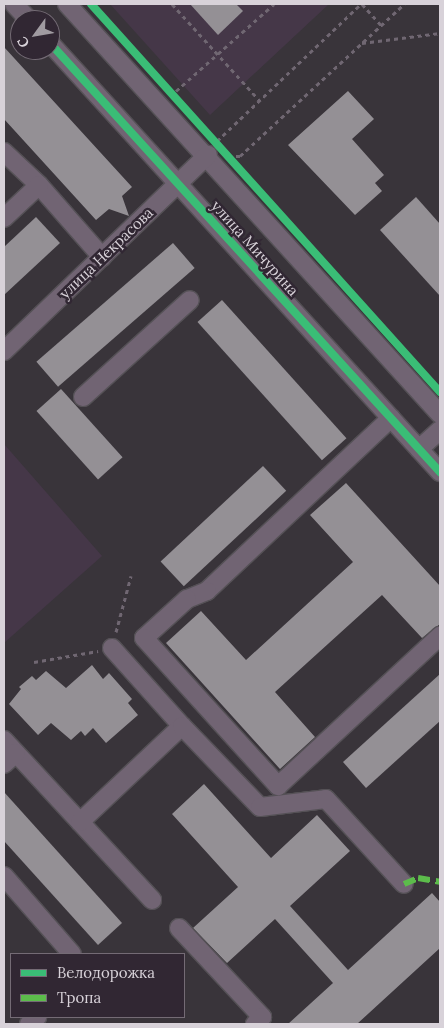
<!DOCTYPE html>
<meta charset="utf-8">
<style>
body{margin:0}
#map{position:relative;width:444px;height:1028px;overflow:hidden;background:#39343a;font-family:Lora,serif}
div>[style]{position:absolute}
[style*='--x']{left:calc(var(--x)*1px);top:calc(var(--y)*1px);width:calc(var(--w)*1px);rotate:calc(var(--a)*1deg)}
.built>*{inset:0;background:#453748}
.building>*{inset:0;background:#949095;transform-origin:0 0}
.path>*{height:3px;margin-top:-1.5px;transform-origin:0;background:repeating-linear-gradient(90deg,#706772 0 4px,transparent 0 8px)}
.roads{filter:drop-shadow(1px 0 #555156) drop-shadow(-1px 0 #555156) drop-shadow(0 1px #555156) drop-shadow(0 -1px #555156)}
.minor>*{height:18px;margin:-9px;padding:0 9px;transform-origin:9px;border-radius:9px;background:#716473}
.quiet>*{height:6px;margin-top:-3px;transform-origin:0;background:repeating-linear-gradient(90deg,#5cbc4b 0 12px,transparent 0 18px)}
.cycleway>*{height:8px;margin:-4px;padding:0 4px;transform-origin:4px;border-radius:4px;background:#3abd76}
span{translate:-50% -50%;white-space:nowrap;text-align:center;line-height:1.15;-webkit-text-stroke:5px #312733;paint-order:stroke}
.street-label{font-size:15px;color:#d8d2d9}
.frame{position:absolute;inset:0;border:5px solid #d8d2d9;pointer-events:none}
.legend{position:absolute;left:10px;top:953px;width:175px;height:65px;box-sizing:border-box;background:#312733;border:1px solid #746b75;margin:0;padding:6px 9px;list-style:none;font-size:15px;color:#d8d2d9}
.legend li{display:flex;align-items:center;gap:10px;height:25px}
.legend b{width:25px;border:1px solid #746b75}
.north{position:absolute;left:10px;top:10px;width:50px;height:50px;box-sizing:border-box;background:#312733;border:1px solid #746b75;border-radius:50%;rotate:238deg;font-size:14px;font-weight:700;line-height:20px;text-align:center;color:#d8d2d9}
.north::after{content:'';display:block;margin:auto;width:18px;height:22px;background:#a09ba1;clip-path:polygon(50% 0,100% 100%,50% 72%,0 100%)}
</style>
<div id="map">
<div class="built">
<i style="clip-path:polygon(110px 4px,329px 4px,210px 115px)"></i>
<i style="clip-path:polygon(4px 444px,102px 556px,4px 643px)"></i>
</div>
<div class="building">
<i style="clip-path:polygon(190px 4px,236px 4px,243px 11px,218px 35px)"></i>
<i style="clip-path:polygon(4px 47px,132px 187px,122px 196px,129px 216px,109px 209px,96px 220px,4px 119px)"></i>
<i style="clip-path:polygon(348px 91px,374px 119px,352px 139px,384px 175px,375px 183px,382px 191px,355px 215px,288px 145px)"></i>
<i style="clip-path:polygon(416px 197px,440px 224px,440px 296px,380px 230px)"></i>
<i style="clip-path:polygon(36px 217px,60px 243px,4px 295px,4px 247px)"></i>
<i style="left:173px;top:243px;width:33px;height:181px;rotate:49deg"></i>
<i style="left:222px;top:300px;width:186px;height:33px;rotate:48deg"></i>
<i style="left:61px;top:389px;width:92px;height:33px;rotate:48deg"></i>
<i style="left:263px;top:466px;width:34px;height:140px;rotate:47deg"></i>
<i style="clip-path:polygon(346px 483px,440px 586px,440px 624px,422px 638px,382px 595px,275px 692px,315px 737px,280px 769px,166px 643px,201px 611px,246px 660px,353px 562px,310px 515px)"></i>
<i style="clip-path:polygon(92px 665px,103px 679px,109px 673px,132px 699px,128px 703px,138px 715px,106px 743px,93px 728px,85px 736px,81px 731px,71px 740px,51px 723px,38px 735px,9px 704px,21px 689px,19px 687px,32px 676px,36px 680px,46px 671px,66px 688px)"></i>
<i style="clip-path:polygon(440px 674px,440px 721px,366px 788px,343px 762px)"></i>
<i style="clip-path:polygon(204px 784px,271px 858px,317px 815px,350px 851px,290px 906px,348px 970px,432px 893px,440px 902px,440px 948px,357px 1024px,288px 1024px,333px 983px,275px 919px,227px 963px,193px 928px,238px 887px,172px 814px)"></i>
<i style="clip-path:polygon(4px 792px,122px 923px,98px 945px,4px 841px)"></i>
</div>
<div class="path">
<i style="--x:172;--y:4;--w:130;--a:47.8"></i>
<i style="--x:362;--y:4;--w:28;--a:48"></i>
<i style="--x:362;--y:43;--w:79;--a:-7.3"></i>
<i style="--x:176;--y:91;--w:131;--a:-41.6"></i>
<i style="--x:217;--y:141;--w:199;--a:-43.6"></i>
<i style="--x:228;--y:156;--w:12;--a:0"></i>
<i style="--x:240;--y:156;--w:224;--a:-42.8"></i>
<i style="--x:116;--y:632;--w:58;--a:-75"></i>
<i style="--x:34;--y:662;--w:65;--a:-9.8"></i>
</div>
<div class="roads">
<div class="minor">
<i style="--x:14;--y:4;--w:22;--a:47"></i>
<i style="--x:67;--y:4;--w:554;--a:47.71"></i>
<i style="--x:50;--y:43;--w:580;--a:47.73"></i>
<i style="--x:4;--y:152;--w:48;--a:43.3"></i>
<i style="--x:39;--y:185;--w:96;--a:48.8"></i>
<i style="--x:4;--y:218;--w:48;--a:-43.3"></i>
<i style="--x:4;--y:351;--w:283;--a:-43.9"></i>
<i style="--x:83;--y:397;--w:144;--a:-42.2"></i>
<i style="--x:391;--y:418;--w:253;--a:136.8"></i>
<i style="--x:207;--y:591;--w:22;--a:158"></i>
<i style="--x:187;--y:599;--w:58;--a:137.8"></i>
<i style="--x:144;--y:638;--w:200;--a:47.8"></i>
<i style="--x:278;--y:786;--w:221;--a:-42.8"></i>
<i style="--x:419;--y:449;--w:28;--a:-42"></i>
<i style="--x:112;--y:648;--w:105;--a:48.1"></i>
<i style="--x:4;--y:740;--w:218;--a:47.2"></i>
<i style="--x:4;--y:764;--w:16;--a:-43"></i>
<i style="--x:80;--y:822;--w:140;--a:-43.3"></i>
<i style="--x:182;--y:726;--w:112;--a:46.1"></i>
<i style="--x:260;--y:807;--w:66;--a:-6.9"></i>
<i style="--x:326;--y:799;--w:115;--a:47.5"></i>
<i style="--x:4;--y:876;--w:103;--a:48.9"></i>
<i style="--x:179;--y:928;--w:122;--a:47"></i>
<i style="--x:262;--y:1017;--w:10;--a:135"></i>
<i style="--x:29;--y:1024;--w:11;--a:-41"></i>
</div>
</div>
<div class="quiet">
<i style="--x:404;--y:884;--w:15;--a:-23"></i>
<i style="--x:418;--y:878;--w:22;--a:10"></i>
</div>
<div class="cycleway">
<i style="--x:91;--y:4;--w:522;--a:48.03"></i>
<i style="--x:50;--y:43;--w:580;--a:47.73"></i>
</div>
<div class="street-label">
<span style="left:255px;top:248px;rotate:48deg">улица Мичурина</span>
<span style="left:106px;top:253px;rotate:-44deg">улица Некрасова</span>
</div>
<div class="frame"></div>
<ul class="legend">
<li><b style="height:6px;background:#3abd76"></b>Велодорожка</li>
<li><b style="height:6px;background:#5cbc4b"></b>Тропа</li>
</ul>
<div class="north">С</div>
</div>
